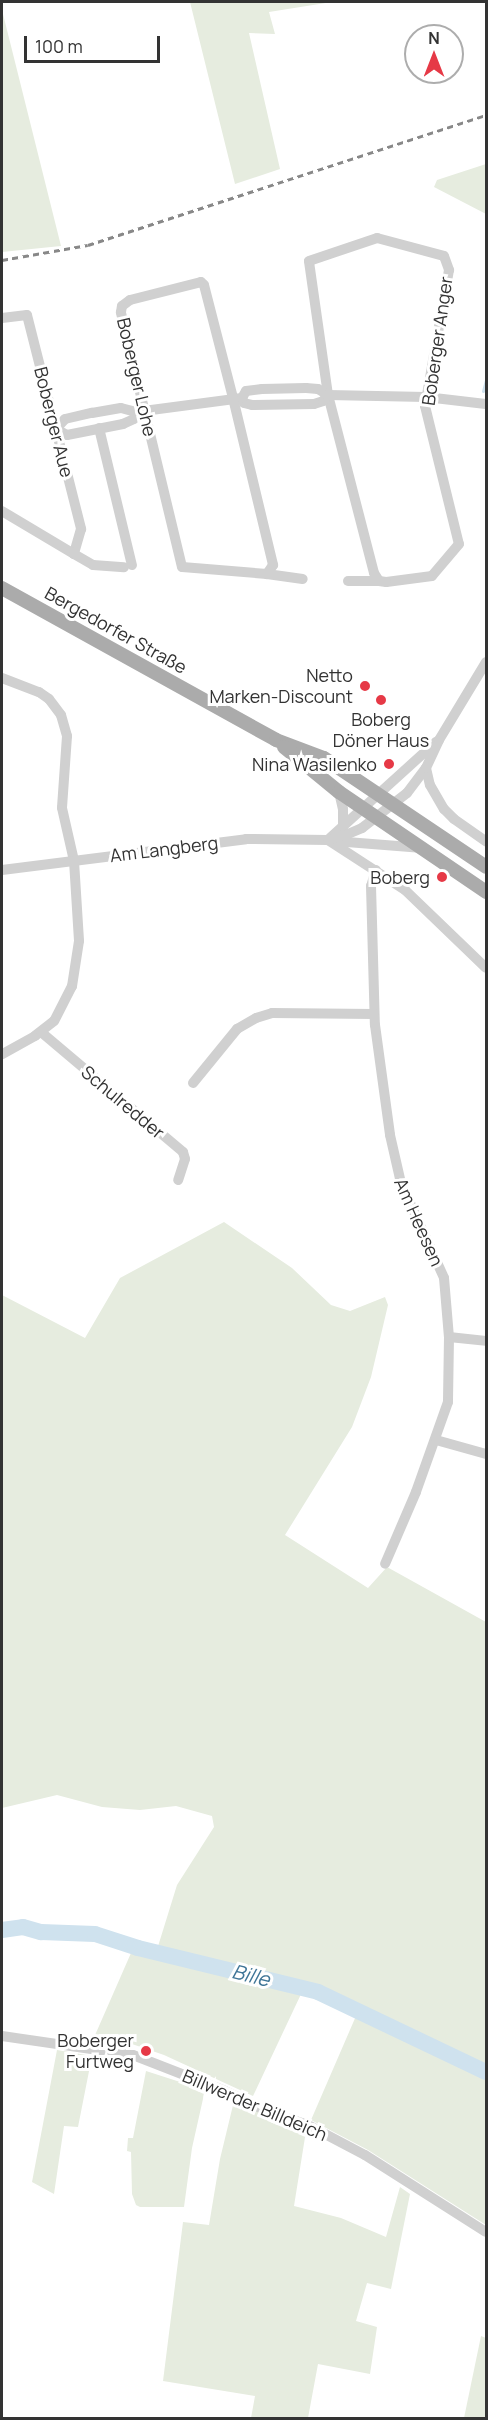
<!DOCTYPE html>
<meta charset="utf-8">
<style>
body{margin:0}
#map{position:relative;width:488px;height:2420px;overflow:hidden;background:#fff;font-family:Manrope,sans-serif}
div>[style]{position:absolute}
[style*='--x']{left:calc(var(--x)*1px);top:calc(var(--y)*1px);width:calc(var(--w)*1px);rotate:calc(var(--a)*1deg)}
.green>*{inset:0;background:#e6ecdf}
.stream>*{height:3px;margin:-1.5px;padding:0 1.5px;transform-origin:1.5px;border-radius:1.5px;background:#cfe2ee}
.river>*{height:16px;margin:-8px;padding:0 8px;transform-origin:8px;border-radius:8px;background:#cfe2ee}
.minor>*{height:10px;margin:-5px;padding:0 5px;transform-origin:5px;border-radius:5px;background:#d0d0d0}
.major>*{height:14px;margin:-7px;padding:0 7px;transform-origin:7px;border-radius:7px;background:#ababab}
.rail>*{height:3px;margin-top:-1.5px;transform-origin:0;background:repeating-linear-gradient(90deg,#888 0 6px,transparent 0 10.5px)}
.dots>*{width:16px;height:16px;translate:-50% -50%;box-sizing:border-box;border:3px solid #fff;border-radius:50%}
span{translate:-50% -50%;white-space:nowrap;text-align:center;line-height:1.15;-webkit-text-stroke:6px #fff;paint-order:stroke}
.street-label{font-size:18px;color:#333}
.poi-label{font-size:18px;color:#333}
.right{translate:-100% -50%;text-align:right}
.water-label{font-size:20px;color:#3f7597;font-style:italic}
.frame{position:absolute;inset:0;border:3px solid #333;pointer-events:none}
.north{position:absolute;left:404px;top:24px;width:60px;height:60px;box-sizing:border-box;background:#fff;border:2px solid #adadad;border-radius:50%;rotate:0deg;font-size:16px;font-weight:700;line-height:24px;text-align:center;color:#333}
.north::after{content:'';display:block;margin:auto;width:21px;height:27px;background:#e63946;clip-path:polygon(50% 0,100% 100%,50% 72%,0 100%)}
.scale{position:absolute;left:24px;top:36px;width:136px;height:27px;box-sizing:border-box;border:3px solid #333;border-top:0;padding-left:8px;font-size:18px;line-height:21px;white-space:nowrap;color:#333;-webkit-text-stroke:4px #fff;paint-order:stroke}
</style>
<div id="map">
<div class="green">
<i style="clip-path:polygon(190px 2px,332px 2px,269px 12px,275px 34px,249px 33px,280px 169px,235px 184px)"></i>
<i style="clip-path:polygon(2px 10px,61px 246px,2px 252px)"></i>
<i style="clip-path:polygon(486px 164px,486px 214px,434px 187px,437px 180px)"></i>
<i style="clip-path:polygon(224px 1222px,292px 1268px,331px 1305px,350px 1311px,385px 1297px,388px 1305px,371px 1377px,352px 1427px,285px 1535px,368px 1588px,387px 1567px,486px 1622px,486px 2067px,319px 1989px,189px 1963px,250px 1976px,302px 1992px,253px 2096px,164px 2055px,132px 2044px,92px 2042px,131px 1953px,155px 1956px,177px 1885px,214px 1827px,212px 1816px,176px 1806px,140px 1810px,102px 1807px,57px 1795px,2px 1808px,2px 1295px,85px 1338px,120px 1278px)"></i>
<i style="clip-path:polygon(356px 2016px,486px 2078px,486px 2225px,368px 2150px,311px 2120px)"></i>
<i style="clip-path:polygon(57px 2050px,92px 2056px,78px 2127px,64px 2126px,54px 2194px,32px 2182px)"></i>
<i style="clip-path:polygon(146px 2071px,205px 2090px,192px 2148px,184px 2207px,140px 2207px,136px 2205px,132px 2194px,131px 2152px,127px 2151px,128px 2138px,133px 2138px)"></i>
<i style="clip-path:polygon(234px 2101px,306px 2131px,294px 2206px,341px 2218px,386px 2237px,400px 2187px,410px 2194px,391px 2289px,367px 2283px,356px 2321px,377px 2327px,370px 2374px,318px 2364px,308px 2418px,251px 2418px,255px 2396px,163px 2381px,183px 2222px,209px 2225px,220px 2159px)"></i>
<i style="clip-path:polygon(481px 2336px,486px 2338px,486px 2418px,464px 2418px)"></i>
</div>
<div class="stream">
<i style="--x:483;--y:391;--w:11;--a:-75"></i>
</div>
<div class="river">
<i style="--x:2;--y:1930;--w:21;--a:-8"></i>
<i style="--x:23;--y:1927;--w:19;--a:16"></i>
<i style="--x:41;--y:1932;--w:54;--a:2.1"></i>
<i style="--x:95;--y:1934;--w:45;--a:18"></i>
<i style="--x:138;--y:1948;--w:185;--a:13.7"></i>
<i style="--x:318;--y:1992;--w:186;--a:25.5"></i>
</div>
<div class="minor">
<i style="--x:377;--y:238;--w:69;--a:15"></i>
<i style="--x:444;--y:256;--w:15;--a:70"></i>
<i style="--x:449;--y:270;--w:138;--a:100"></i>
<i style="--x:425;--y:406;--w:142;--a:76.2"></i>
<i style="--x:459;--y:544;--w:42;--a:130.2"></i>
<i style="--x:432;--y:576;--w:46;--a:172.6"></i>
<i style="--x:386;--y:582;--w:7;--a:-172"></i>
<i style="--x:379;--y:581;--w:9;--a:-122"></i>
<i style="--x:374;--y:573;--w:184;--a:-104.5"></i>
<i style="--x:328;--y:395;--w:135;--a:-98.1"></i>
<i style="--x:309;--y:261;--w:72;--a:-18.7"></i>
<i style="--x:201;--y:282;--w:4;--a:45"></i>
<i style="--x:204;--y:285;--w:117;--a:75.6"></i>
<i style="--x:233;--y:398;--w:172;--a:76.5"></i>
<i style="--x:273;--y:565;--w:11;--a:124"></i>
<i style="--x:267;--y:574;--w:85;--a:-175.3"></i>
<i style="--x:182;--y:567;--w:262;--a:-103.5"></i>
<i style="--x:121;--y:312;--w:6;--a:-81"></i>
<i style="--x:122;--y:306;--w:10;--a:-37"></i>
<i style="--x:130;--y:300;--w:73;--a:-14.2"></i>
<i style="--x:2;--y:318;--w:25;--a:-7"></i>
<i style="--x:27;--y:315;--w:221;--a:75.8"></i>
<i style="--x:81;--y:529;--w:26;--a:106"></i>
<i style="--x:74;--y:554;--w:84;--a:-149.2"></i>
<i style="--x:242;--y:398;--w:5;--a:68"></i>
<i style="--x:244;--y:403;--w:8;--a:14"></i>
<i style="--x:252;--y:405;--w:62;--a:-0.9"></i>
<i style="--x:314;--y:404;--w:9;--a:-18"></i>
<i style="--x:323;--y:401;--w:8;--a:-50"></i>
<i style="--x:136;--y:412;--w:7;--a:106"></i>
<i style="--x:134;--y:419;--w:12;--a:156"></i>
<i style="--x:123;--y:424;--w:57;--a:168.9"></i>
<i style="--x:67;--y:435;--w:13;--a:-151"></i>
<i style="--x:56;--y:429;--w:13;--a:-48"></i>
<i style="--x:65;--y:419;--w:28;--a:-13"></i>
<i style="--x:92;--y:413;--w:29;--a:-10"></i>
<i style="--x:121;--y:408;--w:16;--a:15"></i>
<i style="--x:136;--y:412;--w:107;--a:-7.5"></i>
<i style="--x:242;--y:398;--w:8;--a:-60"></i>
<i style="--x:246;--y:391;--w:16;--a:-7"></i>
<i style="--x:262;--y:389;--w:44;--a:-1.3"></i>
<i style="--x:306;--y:388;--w:12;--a:5"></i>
<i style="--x:318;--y:389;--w:12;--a:31"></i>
<i style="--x:328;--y:395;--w:98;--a:1.2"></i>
<i style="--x:426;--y:397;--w:60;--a:6.7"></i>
<i style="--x:99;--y:428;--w:141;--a:76.5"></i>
<i style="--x:74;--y:554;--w:22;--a:30"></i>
<i style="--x:93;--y:565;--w:31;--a:4"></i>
<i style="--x:267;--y:574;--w:36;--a:8"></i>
<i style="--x:348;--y:581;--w:31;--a:0"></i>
<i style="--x:2;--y:678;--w:40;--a:21"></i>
<i style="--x:39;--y:692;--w:12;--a:35"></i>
<i style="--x:49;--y:699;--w:20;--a:53"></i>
<i style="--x:61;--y:715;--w:22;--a:74"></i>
<i style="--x:67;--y:736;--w:72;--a:94"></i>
<i style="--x:62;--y:808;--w:54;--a:77.2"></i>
<i style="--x:74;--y:861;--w:80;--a:86.4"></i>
<i style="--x:79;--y:941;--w:46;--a:98.8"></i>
<i style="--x:72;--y:986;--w:39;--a:117"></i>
<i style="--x:54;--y:1021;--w:24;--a:142"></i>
<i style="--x:35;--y:1036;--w:38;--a:151"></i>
<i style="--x:426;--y:768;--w:17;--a:77"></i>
<i style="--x:430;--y:785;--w:28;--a:60"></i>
<i style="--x:444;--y:809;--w:14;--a:45"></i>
<i style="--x:454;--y:819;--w:39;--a:35"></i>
<i style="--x:339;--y:792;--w:17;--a:77"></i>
<i style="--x:343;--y:809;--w:18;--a:90"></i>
<i style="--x:330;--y:838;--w:143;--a:-42.2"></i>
<i style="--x:328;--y:840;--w:92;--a:33"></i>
<i style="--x:405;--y:890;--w:112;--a:43.9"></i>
<i style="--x:334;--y:841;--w:89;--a:4.5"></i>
<i style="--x:2;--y:870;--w:246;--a:-7.2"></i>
<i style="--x:246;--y:839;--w:82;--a:0.7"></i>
<i style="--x:328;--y:840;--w:21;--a:-17"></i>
<i style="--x:348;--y:834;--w:15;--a:-23"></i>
<i style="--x:362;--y:828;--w:57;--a:-37.9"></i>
<i style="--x:407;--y:793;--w:31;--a:-53"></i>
<i style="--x:426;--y:768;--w:31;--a:-65"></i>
<i style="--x:439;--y:740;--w:91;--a:-58.9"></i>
<i style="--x:376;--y:870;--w:17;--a:107"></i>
<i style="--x:371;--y:886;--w:139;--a:88.4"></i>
<i style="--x:375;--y:1025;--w:111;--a:82.2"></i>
<i style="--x:390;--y:1135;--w:49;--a:77.1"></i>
<i style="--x:401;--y:1183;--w:104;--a:65.6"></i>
<i style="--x:444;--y:1278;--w:59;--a:85.2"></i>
<i style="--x:449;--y:1337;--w:65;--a:90.9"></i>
<i style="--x:448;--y:1402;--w:96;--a:109.6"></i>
<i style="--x:416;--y:1492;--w:78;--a:113.3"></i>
<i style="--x:41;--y:1032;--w:186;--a:40.2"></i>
<i style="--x:183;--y:1152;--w:7;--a:74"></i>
<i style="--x:185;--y:1159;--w:22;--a:108"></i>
<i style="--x:193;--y:1083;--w:70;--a:-50.8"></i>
<i style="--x:237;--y:1029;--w:22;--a:-30"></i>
<i style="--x:256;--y:1018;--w:17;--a:-17"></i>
<i style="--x:272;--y:1013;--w:102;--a:0.6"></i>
<i style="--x:449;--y:1337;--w:37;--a:6"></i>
<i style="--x:436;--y:1440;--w:52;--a:15.6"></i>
<i style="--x:2;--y:2036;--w:132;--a:8.3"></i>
<i style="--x:133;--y:2055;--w:97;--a:21.3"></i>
<i style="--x:223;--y:2090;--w:51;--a:25.6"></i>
<i style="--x:269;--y:2112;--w:41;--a:18.4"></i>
<i style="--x:308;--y:2125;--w:64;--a:27.8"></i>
<i style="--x:365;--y:2155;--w:143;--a:32.5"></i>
</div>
<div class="major">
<i style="--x:2;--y:588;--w:313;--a:29"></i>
<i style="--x:276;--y:740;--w:51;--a:20.6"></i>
<i style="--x:324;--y:758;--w:195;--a:33.9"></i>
<i style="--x:284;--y:747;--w:71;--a:39.3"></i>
<i style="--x:339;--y:792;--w:178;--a:34.2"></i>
</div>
<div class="rail">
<i style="--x:2;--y:260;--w:87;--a:-9.9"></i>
<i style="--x:88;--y:245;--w:419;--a:-18.1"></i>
</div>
<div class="dots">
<i style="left:365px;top:686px;background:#e63946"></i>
<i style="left:381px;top:700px;background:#e63946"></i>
<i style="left:389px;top:764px;background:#e63946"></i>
<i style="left:442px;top:877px;background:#e63946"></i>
<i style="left:146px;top:2051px;background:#e63946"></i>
</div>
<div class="street-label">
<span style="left:437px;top:341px;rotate:-82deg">Boberger Anger</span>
<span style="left:137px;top:377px;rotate:77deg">Boberger Lohe</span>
<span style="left:54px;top:422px;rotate:76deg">Boberger Aue</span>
<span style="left:116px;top:630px;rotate:29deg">Bergedorfer Straße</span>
<span style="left:164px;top:849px;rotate:-7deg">Am Langberg</span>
<span style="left:123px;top:1102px;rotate:40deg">Schulredder</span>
<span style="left:419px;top:1222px;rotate:66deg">Am Heesen</span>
<span style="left:255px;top:2105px;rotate:23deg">Billwerder Billdeich</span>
</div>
<div class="poi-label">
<span class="right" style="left:353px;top:686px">Netto<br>Marken-Discount</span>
<span style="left:381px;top:730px">Boberg<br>Döner Haus</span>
<span class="right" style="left:377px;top:764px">Nina Wasilenko</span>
<span class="right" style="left:430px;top:877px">Boberg</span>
<span class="right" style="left:134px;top:2051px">Boberger<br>Furtweg</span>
</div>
<div class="water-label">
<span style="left:251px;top:1975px;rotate:14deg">Bille</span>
</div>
<div class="frame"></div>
<div class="north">N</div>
<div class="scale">100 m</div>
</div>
